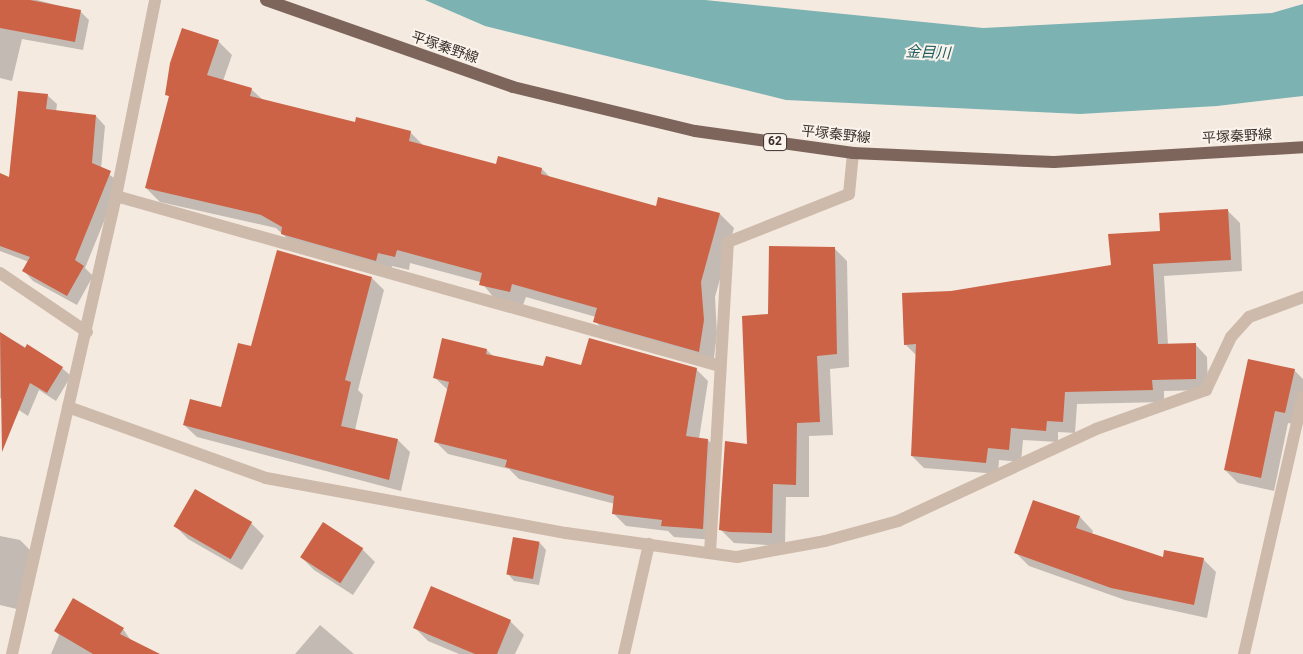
<!DOCTYPE html>
<meta charset="utf-8">
<style>
body{margin:0}
#map{position:relative;width:1303px;height:654px;overflow:hidden;background:#f4eae0;font-family:Roboto,"Noto Sans JP",sans-serif}
div>[style]{position:absolute}
[style*='--x']{left:calc(var(--x)*1px);top:calc(var(--y)*1px);width:calc(var(--w)*1px);rotate:calc(var(--a)*1deg)}
.water>*{inset:0;background:#7db2b3}
.shadow>*{inset:0;background:#0003}
.building>*{inset:0;background:#cc6347;transform-origin:0 0}
.lane>*{height:12px;margin:-6px;padding:0 6px;transform-origin:6px;border-radius:6px;background:#cebaab}
.street>*{height:12px;margin:-6px;padding:0 6px;transform-origin:6px;border-radius:6px;background:#cebaab}
.primary>*{height:12px;margin:-6px;padding:0 6px;transform-origin:6px;border-radius:6px;background:#7e655b}
span{translate:-50% -50%;white-space:nowrap;text-align:center;line-height:1.15;-webkit-text-stroke:4px #fbf4ed;paint-order:stroke}
.shield-label span{padding:1px 4px;background:#fbf4ed;border:1px solid;border-radius:4px;-webkit-text-stroke-width:0}
.shield-label{font-size:12px;color:#3b2f2a;font-weight:700}
.street-label{font-size:14px;color:#3b2f2a}
.water-label{font-size:15px;color:#1d5d5f;font-style:italic}
</style>
<div id="map">
<div class="water">
<i style="clip-path:polygon(425px 0,705px 0,983px 28px,1272px 13px,1303px 4px,1303px 96px,1217px 106px,1080px 114px,786px 100px,485px 26px)"></i>
</div>
<div class="shadow">
<i style="clip-path:polygon(0 0,37px 0,80px 11px,89px 20px,83px 50px,22px 39px,12px 81px,0 78px)"></i>
<i style="clip-path:polygon(218px 41px,232px 55px,223px 81px,251px 89px,263px 100px,356px 124px,410px 132px,425px 147px,496px 166px,542px 169px,550px 177px,657px 208px,720px 214px,734px 228px,715px 297px,717px 334px,713px 365px,608px 335px,595px 321px,596px 317px,526px 297px,523px 305px,494px 298px,481px 282px,410px 263px,409px 270px,392px 266px,390px 274px,296px 247px,276px 228px,160px 202px,146px 188px,170px 98px,167px 94px)"></i>
<i style="clip-path:polygon(47px 95px,57px 104px,56px 112px,96px 116px,105px 126px,101px 169px,120px 182px,85px 268px,93px 276px,77px 305px,33px 281px,24px 271px,29px 262px,0 251px,0 174px,10px 178px)"></i>
<i style="clip-path:polygon(1228px 211px,1240px 223px,1242px 271px,1164px 276px,1168px 345px,1195px 344px,1207px 357px,1208px 390px,1164px 391px,1164px 402px,1077px 404px,1075px 433px,1058px 432px,1058px 442px,1023px 440px,1021px 462px,999px 460px,998px 474px,924px 468px,912px 456px,917px 356px,905px 344px,951px 293px,1112px 266px,1161px 232px)"></i>
<i style="clip-path:polygon(834px 248px,847px 261px,849px 367px,830px 369px,833px 435px,809px 436px,809px 497px,786px 497px,785px 546px,734px 543px,721px 530px,748px 445px,769px 315px)"></i>
<i style="clip-path:polygon(372px 278px,384px 290px,358px 390px,363px 395px,355px 430px,398px 440px,410px 452px,401px 491px,197px 437px,184px 425px,222px 409px)"></i>
<i style="clip-path:polygon(0 333px,62px 368px,71px 376px,56px 401px,39px 390px,28px 416px,0 398px)"></i>
<i style="clip-path:polygon(487px 350px,494px 357px,544px 367px,696px 369px,708px 381px,699px 439px,708px 440px,720px 452px,715px 540px,674px 537px,668px 531px,626px 526px,614px 514px,615px 504px,519px 479px,509px 469px,448px 454px,436px 442px,448px 390px,434px 377px)"></i>
<i style="clip-path:polygon(1294px 370px,1303px 379px,1303px 403px,1298px 425px,1288px 423px,1274px 491px,1238px 483px,1225px 470px)"></i>
<i style="clip-path:polygon(1033px 501px,1080px 517px,1093px 531px,1092px 534px,1164px 558px,1203px 559px,1216px 572px,1207px 618px,1125px 600px,1029px 566px,1016px 553px)"></i>
<i style="clip-path:polygon(251px 523px,264px 536px,242px 570px,188px 539px,175px 526px)"></i>
<i style="clip-path:polygon(0 536px,20px 540px,33px 553px,21px 610px,0 605px)"></i>
<i style="clip-path:polygon(540px 543px,546px 550px,539px 585px,514px 581px,508px 574px)"></i>
<i style="clip-path:polygon(362px 549px,375px 562px,353px 595px,314px 570px,301px 557px)"></i>
<i style="clip-path:polygon(510px 621px,524px 635px,515px 654px,459px 654px,428px 641px,415px 628px)"></i>
<i style="clip-path:polygon(320px 625px,354px 654px,295px 654px)"></i>
<i style="clip-path:polygon(123px 629px,132px 642px,157px 654px,51px 654px,59px 635px,55px 631px)"></i>
</div>
<div class="building">
<i style="clip-path:polygon(0 0,30px 0,81px 10px,75px 42px,0 28px)"></i>
<i style="clip-path:polygon(182px 28px,219px 40px,207px 75px,252px 88px,250px 96px,355px 122px,356px 117px,411px 131px,409px 141px,496px 164px,498px 156px,542px 168px,541px 174px,656px 206px,658px 197px,720px 213px,701px 282px,704px 320px,699px 352px,593px 322px,597px 308px,512px 284px,510px 292px,479px 285px,482px 273px,397px 250px,395px 257px,378px 253px,376px 261px,281px 234px,282px 227px,261px 215px,145px 188px,169px 96px,165px 95px,170px 63px)"></i>
<i style="clip-path:polygon(18px 91px,48px 94px,46px 109px,96px 115px,92px 163px,111px 171px,75px 260px,84px 266px,67px 296px,22px 271px,30px 257px,0 246px,0 173px,9px 177px)"></i>
<i style="clip-path:polygon(1228px 209px,1231px 260px,1153px 264px,1158px 344px,1196px 343px,1196px 379px,1152px 380px,1153px 390px,1065px 392px,1063px 422px,1047px 421px,1046px 431px,1011px 428px,1009px 450px,988px 448px,986px 463px,911px 456px,916px 344px,904px 345px,902px 293px,951px 291px,1111px 265px,1108px 234px,1160px 231px,1159px 213px)"></i>
<i style="clip-path:polygon(769px 246px,835px 247px,837px 354px,817px 356px,820px 422px,797px 423px,796px 485px,773px 484px,772px 533px,730px 532px,719px 530px,725px 441px,747px 444px,742px 316px,768px 314px)"></i>
<i style="clip-path:polygon(277px 250px,372px 277px,345px 380px,351px 382px,341px 426px,398px 439px,389px 480px,183px 425px,190px 399px,221px 407px,238px 343px,251px 346px)"></i>
<i style="clip-path:polygon(0 332px,25px 348px,27px 344px,63px 367px,47px 393px,30px 383px,2px 452px)"></i>
<i style="clip-path:polygon(442px 338px,487px 349px,486px 354px,543px 366px,546px 356px,581px 365px,589px 338px,697px 368px,686px 436px,708px 439px,703px 529px,661px 526px,662px 520px,612px 514px,614px 496px,505px 467px,507px 460px,434px 442px,449px 382px,433px 378px)"></i>
<i style="clip-path:polygon(1248px 359px,1295px 369px,1285px 413px,1275px 411px,1261px 478px,1224px 470px)"></i>
<i style="left:195px;top:489px;width:66px;height:43px;rotate:30deg"></i>
<i style="clip-path:polygon(1033px 500px,1080px 516px,1076px 528px,1163px 557px,1164px 550px,1204px 558px,1194px 605px,1111px 588px,1014px 553px)"></i>
<i style="left:323px;top:522px;width:48px;height:42px;rotate:33deg"></i>
<i style="left:513px;top:537px;width:27px;height:38px;rotate:10deg"></i>
<i style="clip-path:polygon(431px 586px,511px 620px,497px 654px,475px 654px,413px 628px)"></i>
<i style="clip-path:polygon(73px 598px,124px 628px,120px 634px,160px 654px,93px 654px,54px 631px)"></i>
</div>
<div class="lane">
<i style="--x:116;--y:196;--w:627;--a:15.72"></i>
</div>
<div class="street">
<i style="--x:0;--y:273;--w:105;--a:34.1"></i>
<i style="--x:68;--y:407;--w:210;--a:19.7"></i>
<i style="--x:266;--y:478;--w:305;--a:10.4"></i>
<i style="--x:566;--y:533;--w:173;--a:8"></i>
<i style="--x:737;--y:557;--w:89;--a:-10.3"></i>
<i style="--x:825;--y:541;--w:76;--a:-15.3"></i>
<i style="--x:898;--y:521;--w:218;--a:-24.9"></i>
<i style="--x:1096;--y:429;--w:117;--a:-19.5"></i>
<i style="--x:1206;--y:390;--w:59;--a:-64.7"></i>
<i style="--x:1231;--y:337;--w:27;--a:-48"></i>
<i style="--x:1249;--y:317;--w:58;--a:-20.3"></i>
<i style="--x:710;--y:553;--w:312;--a:-86.7"></i>
<i style="--x:728;--y:242;--w:130;--a:-21.6"></i>
<i style="--x:849;--y:194;--w:41;--a:-84.4"></i>
<i style="--x:12;--y:654;--w:470;--a:-77.2"></i>
<i style="--x:116;--y:196;--w:200;--a:-78.7"></i>
<i style="--x:624;--y:654;--w:113;--a:-77.2"></i>
<i style="--x:1244;--y:654;--w:264;--a:-77.1"></i>
</div>
<div class="primary">
<i style="--x:266;--y:0;--w:262;--a:19.4"></i>
<i style="--x:513;--y:87;--w:187;--a:13.6"></i>
<i style="--x:695;--y:131;--w:160;--a:7.9"></i>
<i style="--x:853;--y:153;--w:201;--a:2.6"></i>
<i style="--x:1054;--y:162;--w:249;--a:-3.4"></i>
</div>
<div class="shield-label">
<span style="left:775px;top:142px">62</span>
</div>
<div class="street-label">
<span style="left:445px;top:47px;rotate:19deg">平塚秦野線</span>
<span style="left:836px;top:134px;rotate:6deg">平塚秦野線</span>
<span style="left:1237px;top:136px;rotate:-3deg">平塚秦野線</span>
</div>
<div class="water-label">
<span style="left:928px;top:53px;rotate:2deg">金目川</span>
</div>
</div>
